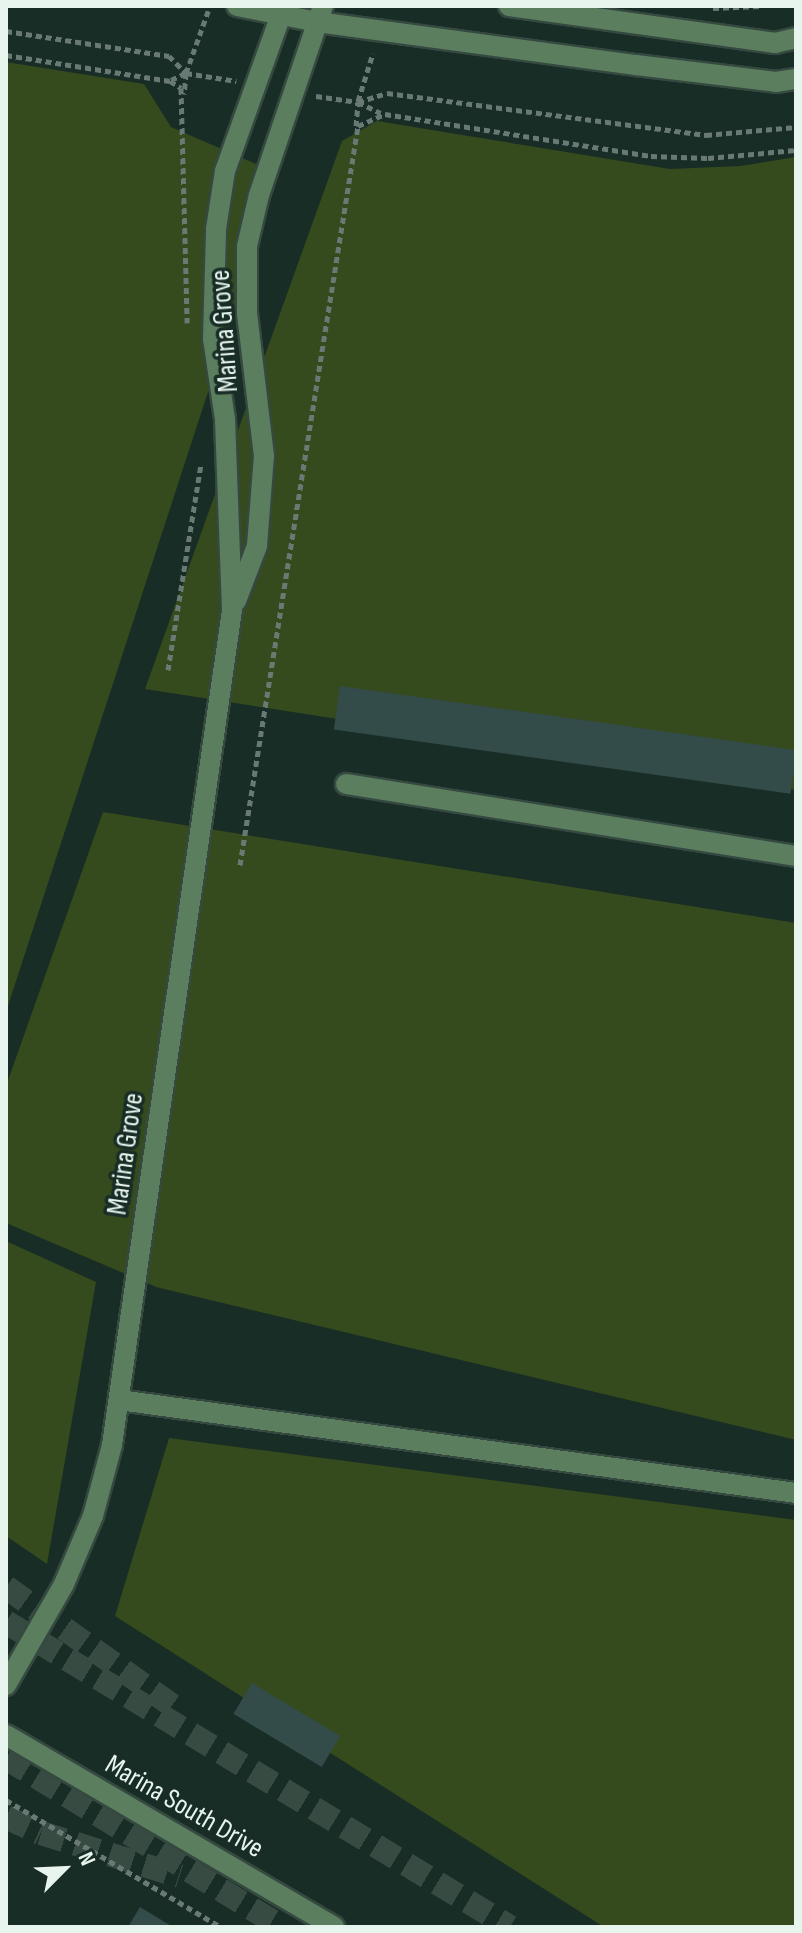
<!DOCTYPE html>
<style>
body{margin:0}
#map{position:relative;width:802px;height:1933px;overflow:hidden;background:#182d25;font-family:"Sofia Sans Condensed",sans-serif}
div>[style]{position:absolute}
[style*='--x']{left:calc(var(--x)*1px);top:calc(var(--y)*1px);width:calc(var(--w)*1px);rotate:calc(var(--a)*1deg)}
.green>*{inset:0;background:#354a1d}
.building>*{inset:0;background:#334c49;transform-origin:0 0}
.highway-tunnel>*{height:24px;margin-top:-12px;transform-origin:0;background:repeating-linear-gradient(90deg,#374b43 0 24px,transparent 0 36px)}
.path>*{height:5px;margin-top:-2.5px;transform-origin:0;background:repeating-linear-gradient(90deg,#687a73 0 6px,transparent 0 10px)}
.roads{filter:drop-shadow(2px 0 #354941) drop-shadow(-2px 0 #354941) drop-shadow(0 2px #354941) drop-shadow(0 -2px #354941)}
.minor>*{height:20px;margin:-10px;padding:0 10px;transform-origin:10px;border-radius:10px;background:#5b7e5f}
span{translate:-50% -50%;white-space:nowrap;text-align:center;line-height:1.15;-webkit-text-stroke:7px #182d25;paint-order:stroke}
.street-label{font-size:28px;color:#e8f5ef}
.frame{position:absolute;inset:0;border:8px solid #e8f5ef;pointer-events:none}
.north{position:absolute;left:24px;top:1829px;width:80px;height:80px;-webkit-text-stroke:6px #182d25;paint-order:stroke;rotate:66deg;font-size:22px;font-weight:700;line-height:32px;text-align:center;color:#e8f5ef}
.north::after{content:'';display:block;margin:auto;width:28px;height:36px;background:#e8f5ef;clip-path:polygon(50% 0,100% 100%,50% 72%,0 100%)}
</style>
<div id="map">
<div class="green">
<i style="clip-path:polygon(6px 62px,144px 84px,171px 127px,279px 174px,6px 1012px)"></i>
<i style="clip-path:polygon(377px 121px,670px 169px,740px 166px,796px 157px,796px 790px,145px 689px,342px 141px)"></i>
<i style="clip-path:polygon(103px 812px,796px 923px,796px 1440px,156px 1287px,6px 1223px,6px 1086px)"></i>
<i style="clip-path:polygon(6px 1241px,96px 1282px,47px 1564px,6px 1536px)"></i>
<i style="clip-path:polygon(169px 1438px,796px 1520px,796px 1927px,604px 1927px,115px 1616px)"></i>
</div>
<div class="building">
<i style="left:340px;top:686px;width:461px;height:44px;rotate:8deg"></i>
<i style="left:252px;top:1683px;width:103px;height:36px;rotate:31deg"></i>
<i style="clip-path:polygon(140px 1907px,173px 1927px,128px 1927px)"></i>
</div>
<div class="highway-tunnel">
<i style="--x:6;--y:1587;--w:214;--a:35.5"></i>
<i style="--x:6;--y:1622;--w:589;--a:31.18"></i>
<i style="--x:6;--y:1758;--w:324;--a:31.5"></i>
<i style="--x:6;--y:1817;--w:38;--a:25"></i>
<i style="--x:41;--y:1833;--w:145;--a:17.3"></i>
</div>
<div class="path">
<i style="--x:713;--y:8;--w:48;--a:-2.4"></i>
<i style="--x:6;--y:31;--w:165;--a:8.7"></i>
<i style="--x:169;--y:56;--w:24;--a:45"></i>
<i style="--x:186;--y:73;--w:51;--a:9.1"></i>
<i style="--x:6;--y:55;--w:166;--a:9"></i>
<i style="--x:170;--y:81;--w:13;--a:32"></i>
<i style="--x:181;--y:88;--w:235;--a:88.5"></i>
<i style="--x:186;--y:73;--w:71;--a:-70.3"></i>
<i style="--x:171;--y:80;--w:17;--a:-25"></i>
<i style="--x:186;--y:73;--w:21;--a:95"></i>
<i style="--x:316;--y:96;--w:42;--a:8.1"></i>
<i style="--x:358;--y:102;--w:30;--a:-17"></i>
<i style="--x:387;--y:93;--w:322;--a:7.5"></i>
<i style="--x:706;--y:135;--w:90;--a:-5.1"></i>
<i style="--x:358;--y:101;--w:50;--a:-72.6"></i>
<i style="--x:356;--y:126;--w:24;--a:-85"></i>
<i style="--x:358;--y:102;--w:25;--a:26"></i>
<i style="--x:168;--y:670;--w:209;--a:-80.9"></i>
<i style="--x:240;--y:865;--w:748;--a:-80.93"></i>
<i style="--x:358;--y:126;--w:30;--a:-24"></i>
<i style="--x:385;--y:114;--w:269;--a:9"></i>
<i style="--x:651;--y:156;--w:57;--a:2"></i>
<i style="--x:708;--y:158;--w:88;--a:-5.2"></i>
<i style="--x:6;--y:1800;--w:250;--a:30.6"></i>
</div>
<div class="roads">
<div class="minor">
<i style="--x:237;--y:6;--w:82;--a:11.3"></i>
<i style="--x:317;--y:22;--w:322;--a:7.7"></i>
<i style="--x:636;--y:65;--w:141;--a:6.9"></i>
<i style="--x:776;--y:82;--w:20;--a:-9"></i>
<i style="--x:509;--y:6;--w:269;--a:7.9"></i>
<i style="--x:775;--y:43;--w:22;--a:-13"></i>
<i style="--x:236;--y:601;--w:59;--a:-69.1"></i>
<i style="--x:257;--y:546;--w:90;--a:-85.6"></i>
<i style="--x:264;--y:456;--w:143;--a:-96.8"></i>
<i style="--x:247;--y:314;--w:68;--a:-90"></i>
<i style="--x:247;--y:246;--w:52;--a:-76.8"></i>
<i style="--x:259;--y:195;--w:200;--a:-71.3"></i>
<i style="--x:346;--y:784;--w:456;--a:9.1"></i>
<i style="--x:119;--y:1400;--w:683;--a:7.82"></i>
<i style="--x:6;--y:1685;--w:116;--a:-60.1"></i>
<i style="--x:64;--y:1584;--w:74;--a:-66.9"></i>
<i style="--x:93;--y:1516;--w:73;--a:-75"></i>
<i style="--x:112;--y:1445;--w:844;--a:-81.82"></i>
<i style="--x:232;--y:610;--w:191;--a:-92.1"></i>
<i style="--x:225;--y:419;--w:81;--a:-98.5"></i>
<i style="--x:213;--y:339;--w:110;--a:-88.4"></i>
<i style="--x:216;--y:229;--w:59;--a:-81.2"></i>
<i style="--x:225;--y:171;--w:175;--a:-70.3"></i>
<i style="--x:6;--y:1735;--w:380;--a:30.3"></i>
</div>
</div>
<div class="street-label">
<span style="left:225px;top:331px;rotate:-94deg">Marina Grove</span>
<span style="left:126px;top:1154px;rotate:-82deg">Marina Grove</span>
<span style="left:184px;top:1807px;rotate:30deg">Marina South Drive</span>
</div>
<div class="frame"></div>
<div class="north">N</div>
</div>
